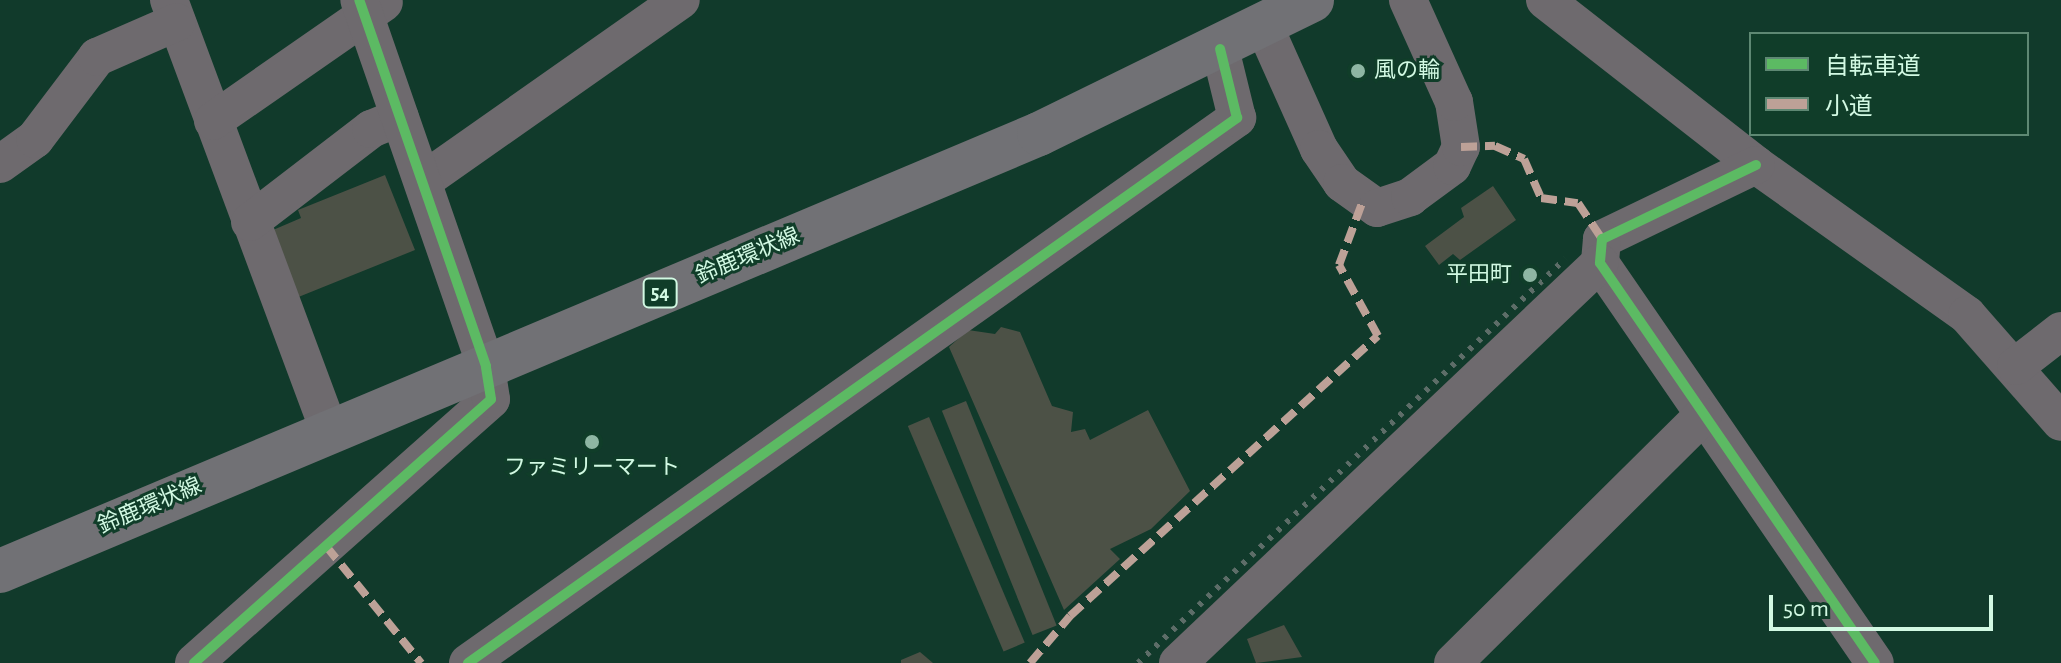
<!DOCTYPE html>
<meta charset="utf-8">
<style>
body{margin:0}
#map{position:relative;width:2061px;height:663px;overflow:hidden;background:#113a2b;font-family:"Alegreya Sans","Noto Sans JP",sans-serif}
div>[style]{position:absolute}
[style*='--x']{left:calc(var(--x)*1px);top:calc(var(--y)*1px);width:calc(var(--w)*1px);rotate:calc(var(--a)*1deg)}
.building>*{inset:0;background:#4c5146;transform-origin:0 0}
.minor>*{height:38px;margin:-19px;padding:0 19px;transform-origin:19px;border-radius:19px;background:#6e6a6e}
.major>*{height:44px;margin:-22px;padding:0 22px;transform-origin:22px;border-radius:22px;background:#717175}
.rail>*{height:6px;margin-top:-3px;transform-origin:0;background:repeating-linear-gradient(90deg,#5d6d68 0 4px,transparent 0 12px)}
.quiet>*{height:8px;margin-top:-4px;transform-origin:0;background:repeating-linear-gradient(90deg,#bda197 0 16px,transparent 0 24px)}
.cycleway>*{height:10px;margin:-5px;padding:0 5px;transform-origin:5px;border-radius:5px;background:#5cba63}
.dots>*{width:22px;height:22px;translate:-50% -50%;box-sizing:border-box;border:4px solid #103d29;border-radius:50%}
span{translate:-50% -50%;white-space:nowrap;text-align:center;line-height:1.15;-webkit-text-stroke:6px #103d29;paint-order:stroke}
.shield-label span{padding:2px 6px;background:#103d29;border:2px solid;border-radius:6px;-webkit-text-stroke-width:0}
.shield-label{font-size:20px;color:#d2f9e3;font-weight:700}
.poi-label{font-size:22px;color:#d2f9e3}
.left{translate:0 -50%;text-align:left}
.right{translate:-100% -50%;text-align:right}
.street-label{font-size:22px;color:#d2f9e3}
.legend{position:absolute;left:1749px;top:32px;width:280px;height:104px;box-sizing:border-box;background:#103d29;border:2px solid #5e8873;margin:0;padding:10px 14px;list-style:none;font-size:24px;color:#d2f9e3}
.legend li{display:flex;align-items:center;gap:16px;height:40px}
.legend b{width:40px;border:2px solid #5e8873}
.scale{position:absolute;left:1769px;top:595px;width:224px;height:36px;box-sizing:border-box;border:4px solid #d2f9e3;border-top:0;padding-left:10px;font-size:24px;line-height:28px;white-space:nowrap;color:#d2f9e3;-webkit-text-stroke:6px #103d29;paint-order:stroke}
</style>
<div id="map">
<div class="building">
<i style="clip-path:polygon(385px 175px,415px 250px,296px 298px,273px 230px,301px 218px,298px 210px)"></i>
<i style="clip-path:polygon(1493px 186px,1516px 220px,1460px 260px,1453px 254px,1439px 265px,1425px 246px,1464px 217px,1461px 208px)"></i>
<i style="clip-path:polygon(1001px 327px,1020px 332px,1052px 406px,1073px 412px,1071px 432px,1085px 429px,1090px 440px,1148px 410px,1190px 491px,1151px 529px,1110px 549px,1120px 559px,1064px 610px,949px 347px,968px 330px,995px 334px)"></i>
<i style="left:966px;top:401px;width:242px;height:26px;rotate:68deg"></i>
<i style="left:929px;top:417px;width:245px;height:23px;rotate:67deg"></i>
<i style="clip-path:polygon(1284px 625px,1302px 657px,1256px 663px,1247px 639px)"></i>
<i style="clip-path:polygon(920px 652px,933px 663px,901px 663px,901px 660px)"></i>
</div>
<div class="minor">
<i style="--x:169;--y:0;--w:459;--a:69.6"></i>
<i style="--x:1545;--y:0;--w:268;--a:38"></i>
<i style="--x:1756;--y:165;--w:259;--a:35.4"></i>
<i style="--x:1967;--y:315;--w:142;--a:48.7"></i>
<i style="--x:1264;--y:26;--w:135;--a:65.9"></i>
<i style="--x:1319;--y:149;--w:41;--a:55.9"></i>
<i style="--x:1342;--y:183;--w:43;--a:35.5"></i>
<i style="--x:1377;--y:208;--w:35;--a:-18"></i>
<i style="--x:1410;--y:197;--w:52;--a:-36.4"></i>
<i style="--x:1452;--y:166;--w:21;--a:-65"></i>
<i style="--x:1461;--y:147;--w:46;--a:-98.8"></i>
<i style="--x:1454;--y:102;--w:112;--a:-114.3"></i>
<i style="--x:213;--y:121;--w:208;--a:-34.8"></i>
<i style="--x:0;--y:164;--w:43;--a:-35.5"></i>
<i style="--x:35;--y:139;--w:103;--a:-52.9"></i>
<i style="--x:97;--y:57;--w:87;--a:-23.6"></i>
<i style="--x:1756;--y:165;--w:171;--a:154.3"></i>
<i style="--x:1602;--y:239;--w:24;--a:95"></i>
<i style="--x:1600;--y:263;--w:485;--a:55.5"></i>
<i style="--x:423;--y:181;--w:315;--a:-35.1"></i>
<i style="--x:250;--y:222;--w:153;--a:-37.5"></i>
<i style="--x:371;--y:129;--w:31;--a:-22"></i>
<i style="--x:2016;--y:366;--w:57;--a:-37.9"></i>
<i style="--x:194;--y:663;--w:397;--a:-41.6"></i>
<i style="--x:491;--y:399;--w:33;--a:-99"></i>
<i style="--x:486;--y:366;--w:387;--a:-109.1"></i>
<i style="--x:468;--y:663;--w:943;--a:-35.33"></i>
<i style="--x:1237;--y:118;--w:71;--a:-103.8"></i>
<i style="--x:1178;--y:663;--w:581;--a:-43.47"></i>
<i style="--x:1453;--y:663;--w:351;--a:-44.7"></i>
</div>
<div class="major">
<i style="--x:0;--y:571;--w:1127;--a:-22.81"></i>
<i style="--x:1039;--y:134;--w:304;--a:-26.1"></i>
</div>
<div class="rail">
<i style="--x:1138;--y:663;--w:588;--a:-43.41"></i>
</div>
<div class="quiet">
<i style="--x:1461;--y:147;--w:34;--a:-2"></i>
<i style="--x:1495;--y:146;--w:32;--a:24"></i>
<i style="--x:1524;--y:159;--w:43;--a:66.4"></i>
<i style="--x:1541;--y:198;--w:37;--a:8"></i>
<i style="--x:1578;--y:203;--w:43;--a:56.3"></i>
<i style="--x:326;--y:546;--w:151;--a:50.9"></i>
<i style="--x:1030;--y:663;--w:62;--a:-49.6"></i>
<i style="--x:1070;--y:616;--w:416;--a:-42.3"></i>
<i style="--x:1378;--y:336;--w:81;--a:-118.8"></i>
<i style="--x:1339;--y:265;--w:66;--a:-69.6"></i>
</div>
<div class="cycleway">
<i style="--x:1756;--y:165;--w:171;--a:154.3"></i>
<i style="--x:1602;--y:239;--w:24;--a:95"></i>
<i style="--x:1600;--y:263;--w:485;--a:55.5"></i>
<i style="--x:194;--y:663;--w:397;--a:-41.6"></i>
<i style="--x:491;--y:399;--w:33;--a:-99"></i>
<i style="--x:486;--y:366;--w:387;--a:-109.1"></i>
<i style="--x:468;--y:663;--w:943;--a:-35.33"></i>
<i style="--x:1237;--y:118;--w:71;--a:-103.8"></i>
</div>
<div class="dots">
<i style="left:1358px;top:71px;background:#8eb6a3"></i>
<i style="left:1530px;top:275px;background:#8eb6a3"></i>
<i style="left:592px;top:442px;background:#8eb6a3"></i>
</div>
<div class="shield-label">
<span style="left:660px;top:293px">54</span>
</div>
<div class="poi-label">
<span class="left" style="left:1374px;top:71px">風の輪</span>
<span class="right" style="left:1512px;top:275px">平田町</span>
<span style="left:592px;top:468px">ファミリーマート</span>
</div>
<div class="street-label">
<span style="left:748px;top:256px;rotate:-23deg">鈴鹿環状線</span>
<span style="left:150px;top:506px;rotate:-23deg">鈴鹿環状線</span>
</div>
<ul class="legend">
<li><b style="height:10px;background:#5cba63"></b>自転車道</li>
<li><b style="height:10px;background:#bda197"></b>小道</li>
</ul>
<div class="scale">50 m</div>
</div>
